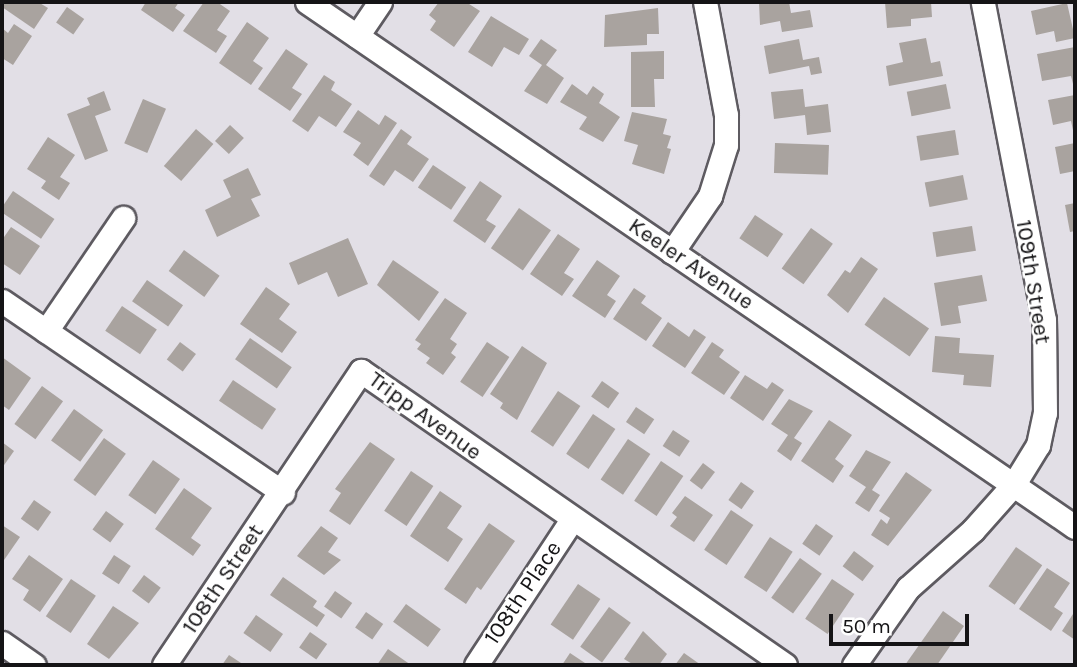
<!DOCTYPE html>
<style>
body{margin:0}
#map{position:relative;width:1077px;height:667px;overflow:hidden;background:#e2dfe6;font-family:Karla,sans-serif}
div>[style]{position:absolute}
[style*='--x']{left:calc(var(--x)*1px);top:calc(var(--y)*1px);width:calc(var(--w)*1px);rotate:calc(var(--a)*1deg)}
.building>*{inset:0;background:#a9a39f;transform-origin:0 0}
.roads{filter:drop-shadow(2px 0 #5e5b61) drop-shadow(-2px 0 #5e5b61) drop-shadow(0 2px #5e5b61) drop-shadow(0 -2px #5e5b61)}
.minor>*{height:23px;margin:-11.5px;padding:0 11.5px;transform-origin:11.5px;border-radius:11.5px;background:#fff}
span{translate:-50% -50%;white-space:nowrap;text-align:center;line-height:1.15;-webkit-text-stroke:5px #fff;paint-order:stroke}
.street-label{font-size:23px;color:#151416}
.frame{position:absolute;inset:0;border:4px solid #151416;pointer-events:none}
.scale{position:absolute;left:829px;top:614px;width:140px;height:32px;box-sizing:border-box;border:4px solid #151416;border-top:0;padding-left:9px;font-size:21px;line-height:24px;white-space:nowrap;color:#151416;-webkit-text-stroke:5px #fff;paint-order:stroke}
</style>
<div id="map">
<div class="building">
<i style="clip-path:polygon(2px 2px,38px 2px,48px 8px,34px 29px,2px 7px)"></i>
<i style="clip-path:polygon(146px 2px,179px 2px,175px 8px,185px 15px,173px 32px,141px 10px)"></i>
<i style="clip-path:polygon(204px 2px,217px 2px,230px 11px,217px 30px,227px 36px,216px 53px,183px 31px)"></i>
<i style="clip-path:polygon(439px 2px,466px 2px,480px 11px,454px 47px,430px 30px,436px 21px,429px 15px)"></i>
<i style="clip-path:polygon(759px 2px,789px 2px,791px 13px,810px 10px,813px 27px,782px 32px,780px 21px,760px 25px)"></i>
<i style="clip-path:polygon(885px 2px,931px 2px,932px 17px,911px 19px,911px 26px,887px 28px)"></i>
<i style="clip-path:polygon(1067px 3px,1075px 38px,1056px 42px,1054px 31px,1036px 35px,1031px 11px)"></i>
<i style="left:67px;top:7px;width:21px;height:19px;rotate:35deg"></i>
<i style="clip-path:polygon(658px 8px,659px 34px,647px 34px,647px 45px,604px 47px,605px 15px)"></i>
<i style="clip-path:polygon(491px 16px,529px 39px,519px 55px,504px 47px,492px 67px,468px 52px)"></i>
<i style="clip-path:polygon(247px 22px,269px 38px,253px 61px,263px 68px,251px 85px,219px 63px)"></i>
<i style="clip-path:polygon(14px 24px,32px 36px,13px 65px,2px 58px,2px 28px,8px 33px)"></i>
<i style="clip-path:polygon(926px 38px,931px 63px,940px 61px,943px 76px,889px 86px,886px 66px,903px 62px,899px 43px)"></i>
<i style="clip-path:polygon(541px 39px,557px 50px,546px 65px,564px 78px,547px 104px,524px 91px,542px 65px,529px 56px)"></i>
<i style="clip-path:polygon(799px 39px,803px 60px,819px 57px,822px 73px,811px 75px,809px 66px,769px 74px,764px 46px)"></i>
<i style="clip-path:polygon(1075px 47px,1075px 92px,1071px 76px,1042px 81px,1037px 54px)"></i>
<i style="clip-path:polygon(286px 49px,308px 64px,292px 88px,302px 94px,290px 111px,258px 89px)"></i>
<i style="clip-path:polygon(664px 51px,664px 79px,654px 79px,655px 107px,631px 107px,631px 52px)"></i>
<i style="clip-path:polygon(324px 75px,335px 82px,331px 90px,352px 104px,336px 127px,319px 116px,308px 132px,292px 121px)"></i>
<i style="clip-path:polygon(572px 84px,587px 95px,593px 86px,604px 94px,599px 103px,620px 117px,603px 142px,579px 129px,587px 117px,560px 102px)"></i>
<i style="left:946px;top:84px;width:25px;height:40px;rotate:79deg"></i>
<i style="clip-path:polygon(803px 89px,805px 107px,828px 104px,831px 132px,807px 135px,805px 115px,774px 119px,771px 92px)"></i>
<i style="clip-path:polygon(104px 91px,111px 110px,95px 116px,108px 151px,85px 160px,67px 114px,90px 105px,87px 98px)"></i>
<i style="clip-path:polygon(1075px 95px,1075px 134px,1074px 135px,1071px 121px,1053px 125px,1048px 100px)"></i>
<i style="left:143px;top:99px;width:25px;height:48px;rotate:23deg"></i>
<i style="clip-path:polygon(358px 110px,379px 125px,385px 115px,397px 123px,368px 166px,353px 155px,361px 143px,343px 132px)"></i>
<i style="clip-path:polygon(632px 112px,667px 119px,663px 134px,671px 136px,667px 148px,671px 149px,664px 174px,632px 164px,638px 145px,624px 141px)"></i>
<i style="left:230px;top:125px;width:19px;height:22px;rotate:43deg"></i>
<i style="left:196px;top:129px;width:23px;height:49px;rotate:41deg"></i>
<i style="clip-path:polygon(401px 129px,412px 137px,407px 144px,429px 159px,413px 182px,395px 170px,384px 186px,369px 176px)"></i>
<i style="left:955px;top:130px;width:25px;height:39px;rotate:81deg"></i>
<i style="clip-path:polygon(48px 137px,75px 155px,60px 177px,70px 183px,59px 200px,41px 188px,46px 181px,27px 169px)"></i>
<i style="left:775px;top:143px;width:54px;height:30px;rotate:2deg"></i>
<i style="clip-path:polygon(1075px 143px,1075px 171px,1060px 174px,1055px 147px)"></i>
<i style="left:433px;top:165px;width:40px;height:27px;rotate:34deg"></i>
<i style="clip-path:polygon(248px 168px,261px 195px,251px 199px,260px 216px,217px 237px,205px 210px,231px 197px,223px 180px)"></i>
<i style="left:963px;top:175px;width:25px;height:39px;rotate:79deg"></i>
<i style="clip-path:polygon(480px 181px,502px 196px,486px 220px,496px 226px,485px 243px,453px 221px)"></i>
<i style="left:13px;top:191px;width:50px;height:24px;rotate:34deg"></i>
<i style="clip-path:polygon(1075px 203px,1075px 231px,1070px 232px,1065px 205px)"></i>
<i style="left:519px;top:208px;width:39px;height:49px;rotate:35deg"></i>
<i style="left:755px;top:215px;width:34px;height:28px;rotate:34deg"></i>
<i style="left:972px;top:226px;width:25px;height:40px;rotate:81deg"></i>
<i style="clip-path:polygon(11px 227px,40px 246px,20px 275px,2px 263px,2px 240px)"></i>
<i style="left:811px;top:228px;width:27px;height:50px;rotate:36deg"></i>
<i style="clip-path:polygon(558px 234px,580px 249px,564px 273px,574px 279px,562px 296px,530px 274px)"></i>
<i style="clip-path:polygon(348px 238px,368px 284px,338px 297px,327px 272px,298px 285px,289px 263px)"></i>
<i style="left:184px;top:250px;width:44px;height:26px;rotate:36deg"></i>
<i style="clip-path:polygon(861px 257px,878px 269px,848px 313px,827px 295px,845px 270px,850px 273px)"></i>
<i style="clip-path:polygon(393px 260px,439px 292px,419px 321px,377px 285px)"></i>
<i style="clip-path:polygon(597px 260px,620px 276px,607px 295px,616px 301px,605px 318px,572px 296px)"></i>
<i style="clip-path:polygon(982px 275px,987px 301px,958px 306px,961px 323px,941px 326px,934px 283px)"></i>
<i style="left:147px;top:280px;width:44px;height:26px;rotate:35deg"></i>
<i style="clip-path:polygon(266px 287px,290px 304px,279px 319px,297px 332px,282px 353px,240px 324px)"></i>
<i style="clip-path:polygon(634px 288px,646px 296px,641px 303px,662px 318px,646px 341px,613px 319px)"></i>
<i style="left:884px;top:297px;width:55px;height:34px;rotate:35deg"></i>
<i style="clip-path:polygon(445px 298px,467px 313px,450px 339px,457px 344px,451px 353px,456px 357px,443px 375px,426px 363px,430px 358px,417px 349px,421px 344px,415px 340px)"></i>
<i style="left:122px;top:306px;width:42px;height:30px;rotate:34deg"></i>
<i style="clip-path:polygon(668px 322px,689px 337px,694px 329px,706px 337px,685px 368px,652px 346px)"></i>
<i style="clip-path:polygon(935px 336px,960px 338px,959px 353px,994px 355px,991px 387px,963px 385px,964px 375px,932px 372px)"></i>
<i style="left:250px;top:338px;width:51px;height:26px;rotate:35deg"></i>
<i style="left:180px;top:342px;width:20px;height:22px;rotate:37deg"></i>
<i style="left:487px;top:342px;width:27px;height:48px;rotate:34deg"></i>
<i style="clip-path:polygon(712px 342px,724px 350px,719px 357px,740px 372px,724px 395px,691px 373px)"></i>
<i style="clip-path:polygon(522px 346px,547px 363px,517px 420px,500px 408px,503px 403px,490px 394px)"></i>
<i style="clip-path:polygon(2px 357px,31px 378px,9px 410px,2px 405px)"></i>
<i style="clip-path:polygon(745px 375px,767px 389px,772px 382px,784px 390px,763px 421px,730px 398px)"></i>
<i style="left:233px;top:380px;width:52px;height:25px;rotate:34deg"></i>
<i style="left:602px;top:381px;width:21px;height:19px;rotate:35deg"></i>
<i style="left:42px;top:386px;width:26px;height:47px;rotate:36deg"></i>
<i style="left:558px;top:391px;width:27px;height:49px;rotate:34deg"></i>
<i style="clip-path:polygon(789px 399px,813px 411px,794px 438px,802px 443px,791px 461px,777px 451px,788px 435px,771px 424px)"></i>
<i style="left:636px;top:407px;width:22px;height:18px;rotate:34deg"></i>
<i style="left:74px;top:409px;width:36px;height:39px;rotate:36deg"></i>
<i style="left:593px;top:414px;width:27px;height:48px;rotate:34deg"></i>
<i style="clip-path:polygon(829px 420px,852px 435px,835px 459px,844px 466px,833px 483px,801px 461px)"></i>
<i style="left:673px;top:430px;width:20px;height:19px;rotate:33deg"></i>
<i style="left:104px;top:438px;width:27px;height:52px;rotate:36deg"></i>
<i style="left:628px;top:439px;width:27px;height:49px;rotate:34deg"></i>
<i style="clip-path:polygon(2px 442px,14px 451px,2px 468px)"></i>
<i style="clip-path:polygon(370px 442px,395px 459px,350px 525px,329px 511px,341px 493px,335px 489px)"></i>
<i style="clip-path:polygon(866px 450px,891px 462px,872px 490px,880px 495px,869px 512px,855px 503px,866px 487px,849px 476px)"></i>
<i style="left:153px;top:460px;width:33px;height:43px;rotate:35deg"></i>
<i style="left:661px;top:461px;width:27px;height:48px;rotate:34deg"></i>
<i style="left:703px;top:463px;width:15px;height:22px;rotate:37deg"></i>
<i style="left:411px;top:471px;width:27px;height:48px;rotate:34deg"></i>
<i style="clip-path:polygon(906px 472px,932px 490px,888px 546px,871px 535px,881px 519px,887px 524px,890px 518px,879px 511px)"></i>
<i style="left:741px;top:482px;width:16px;height:22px;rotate:35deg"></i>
<i style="clip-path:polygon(184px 488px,212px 508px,191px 538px,201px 545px,193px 556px,155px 529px)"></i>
<i style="clip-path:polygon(440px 491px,462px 506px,447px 528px,463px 539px,448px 562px,410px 536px)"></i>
<i style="clip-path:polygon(685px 496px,713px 515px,694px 542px,670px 526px,677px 517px,672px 513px)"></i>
<i style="left:34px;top:500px;width:21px;height:23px;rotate:35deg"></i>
<i style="left:731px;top:510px;width:27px;height:48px;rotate:34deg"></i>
<i style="left:106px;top:511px;width:22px;height:23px;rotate:36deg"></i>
<i style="clip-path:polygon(489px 523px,515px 541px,481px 590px,477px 587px,466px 604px,444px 589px)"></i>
<i style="left:816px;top:524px;width:21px;height:24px;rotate:35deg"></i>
<i style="clip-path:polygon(2px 525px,20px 537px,2px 563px)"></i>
<i style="clip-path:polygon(321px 526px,338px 538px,328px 552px,341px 560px,324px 575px,297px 556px)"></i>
<i style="left:770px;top:537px;width:27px;height:48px;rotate:33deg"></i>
<i style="left:1016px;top:547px;width:32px;height:48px;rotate:35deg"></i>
<i style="left:854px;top:551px;width:25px;height:19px;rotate:37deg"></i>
<i style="clip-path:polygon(29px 555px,63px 579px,40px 612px,23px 600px,29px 590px,12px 579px)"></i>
<i style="left:114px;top:555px;width:20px;height:22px;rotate:33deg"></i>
<i style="left:800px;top:558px;width:27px;height:49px;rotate:36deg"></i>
<i style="clip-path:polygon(1047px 568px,1070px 583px,1054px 607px,1063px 613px,1051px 631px,1019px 609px)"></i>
<i style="left:144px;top:575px;width:21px;height:20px;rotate:37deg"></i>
<i style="clip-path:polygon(283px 577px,317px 601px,313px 607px,325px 615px,317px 627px,270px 595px)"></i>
<i style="left:71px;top:579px;width:30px;height:45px;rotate:34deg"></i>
<i style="left:832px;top:579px;width:27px;height:48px;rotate:34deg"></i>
<i style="left:578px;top:584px;width:27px;height:49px;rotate:34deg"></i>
<i style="left:335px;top:591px;width:21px;height:19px;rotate:35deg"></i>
<i style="left:406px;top:604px;width:43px;height:22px;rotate:36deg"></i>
<i style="clip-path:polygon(113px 606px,139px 623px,109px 659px,87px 644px)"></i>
<i style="left:609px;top:607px;width:27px;height:49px;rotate:36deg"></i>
<i style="clip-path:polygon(943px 611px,964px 626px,937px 665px,905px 665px)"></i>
<i style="left:366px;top:612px;width:21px;height:19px;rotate:35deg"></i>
<i style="clip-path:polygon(1073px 614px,1075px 615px,1075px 640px,1062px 631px)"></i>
<i style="left:256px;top:615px;width:33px;height:22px;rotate:35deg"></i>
<i style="clip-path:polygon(643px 631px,667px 654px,659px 665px,634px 665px,624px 659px)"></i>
<i style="left:310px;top:632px;width:21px;height:19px;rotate:35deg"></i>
<i style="clip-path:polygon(388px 649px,411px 665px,377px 665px)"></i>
<i style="clip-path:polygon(570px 653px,588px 665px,562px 665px)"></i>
<i style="clip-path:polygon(684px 653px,701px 665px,675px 665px)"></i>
<i style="clip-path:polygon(229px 655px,244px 665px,222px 665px)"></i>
</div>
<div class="roads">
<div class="minor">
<i style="--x:307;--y:2;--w:930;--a:34.36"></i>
<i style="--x:357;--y:36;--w:41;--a:-55.9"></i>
<i style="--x:672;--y:252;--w:68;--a:-55.8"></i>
<i style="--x:710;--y:196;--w:53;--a:-72.6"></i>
<i style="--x:726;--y:145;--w:30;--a:-90"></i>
<i style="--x:726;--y:115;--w:115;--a:-100.5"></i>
<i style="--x:2;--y:301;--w:340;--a:34.3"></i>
<i style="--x:46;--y:331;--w:137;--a:-55.7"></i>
<i style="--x:2;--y:643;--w:39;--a:35"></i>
<i style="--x:164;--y:665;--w:354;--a:-56.2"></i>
<i style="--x:361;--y:371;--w:516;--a:34.74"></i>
<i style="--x:476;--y:665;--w:173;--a:-56.6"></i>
<i style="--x:854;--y:665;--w:94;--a:-55"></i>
<i style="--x:908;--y:588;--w:87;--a:-41.7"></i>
<i style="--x:973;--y:530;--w:62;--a:-48.3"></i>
<i style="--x:1014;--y:484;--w:46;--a:-58.4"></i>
<i style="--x:1038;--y:445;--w:33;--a:-78"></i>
<i style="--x:1045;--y:413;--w:93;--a:-90.6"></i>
<i style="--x:1044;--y:320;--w:324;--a:-100.9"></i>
</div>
</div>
<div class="street-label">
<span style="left:691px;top:264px;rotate:34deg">Keeler Avenue</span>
<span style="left:1033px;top:282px;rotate:81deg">109th Street</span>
<span style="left:425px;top:416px;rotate:36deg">Tripp Avenue</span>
<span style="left:223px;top:579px;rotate:-56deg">108th Street</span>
<span style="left:523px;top:593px;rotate:-56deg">108th Place</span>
</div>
<div class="frame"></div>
<div class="scale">50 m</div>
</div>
